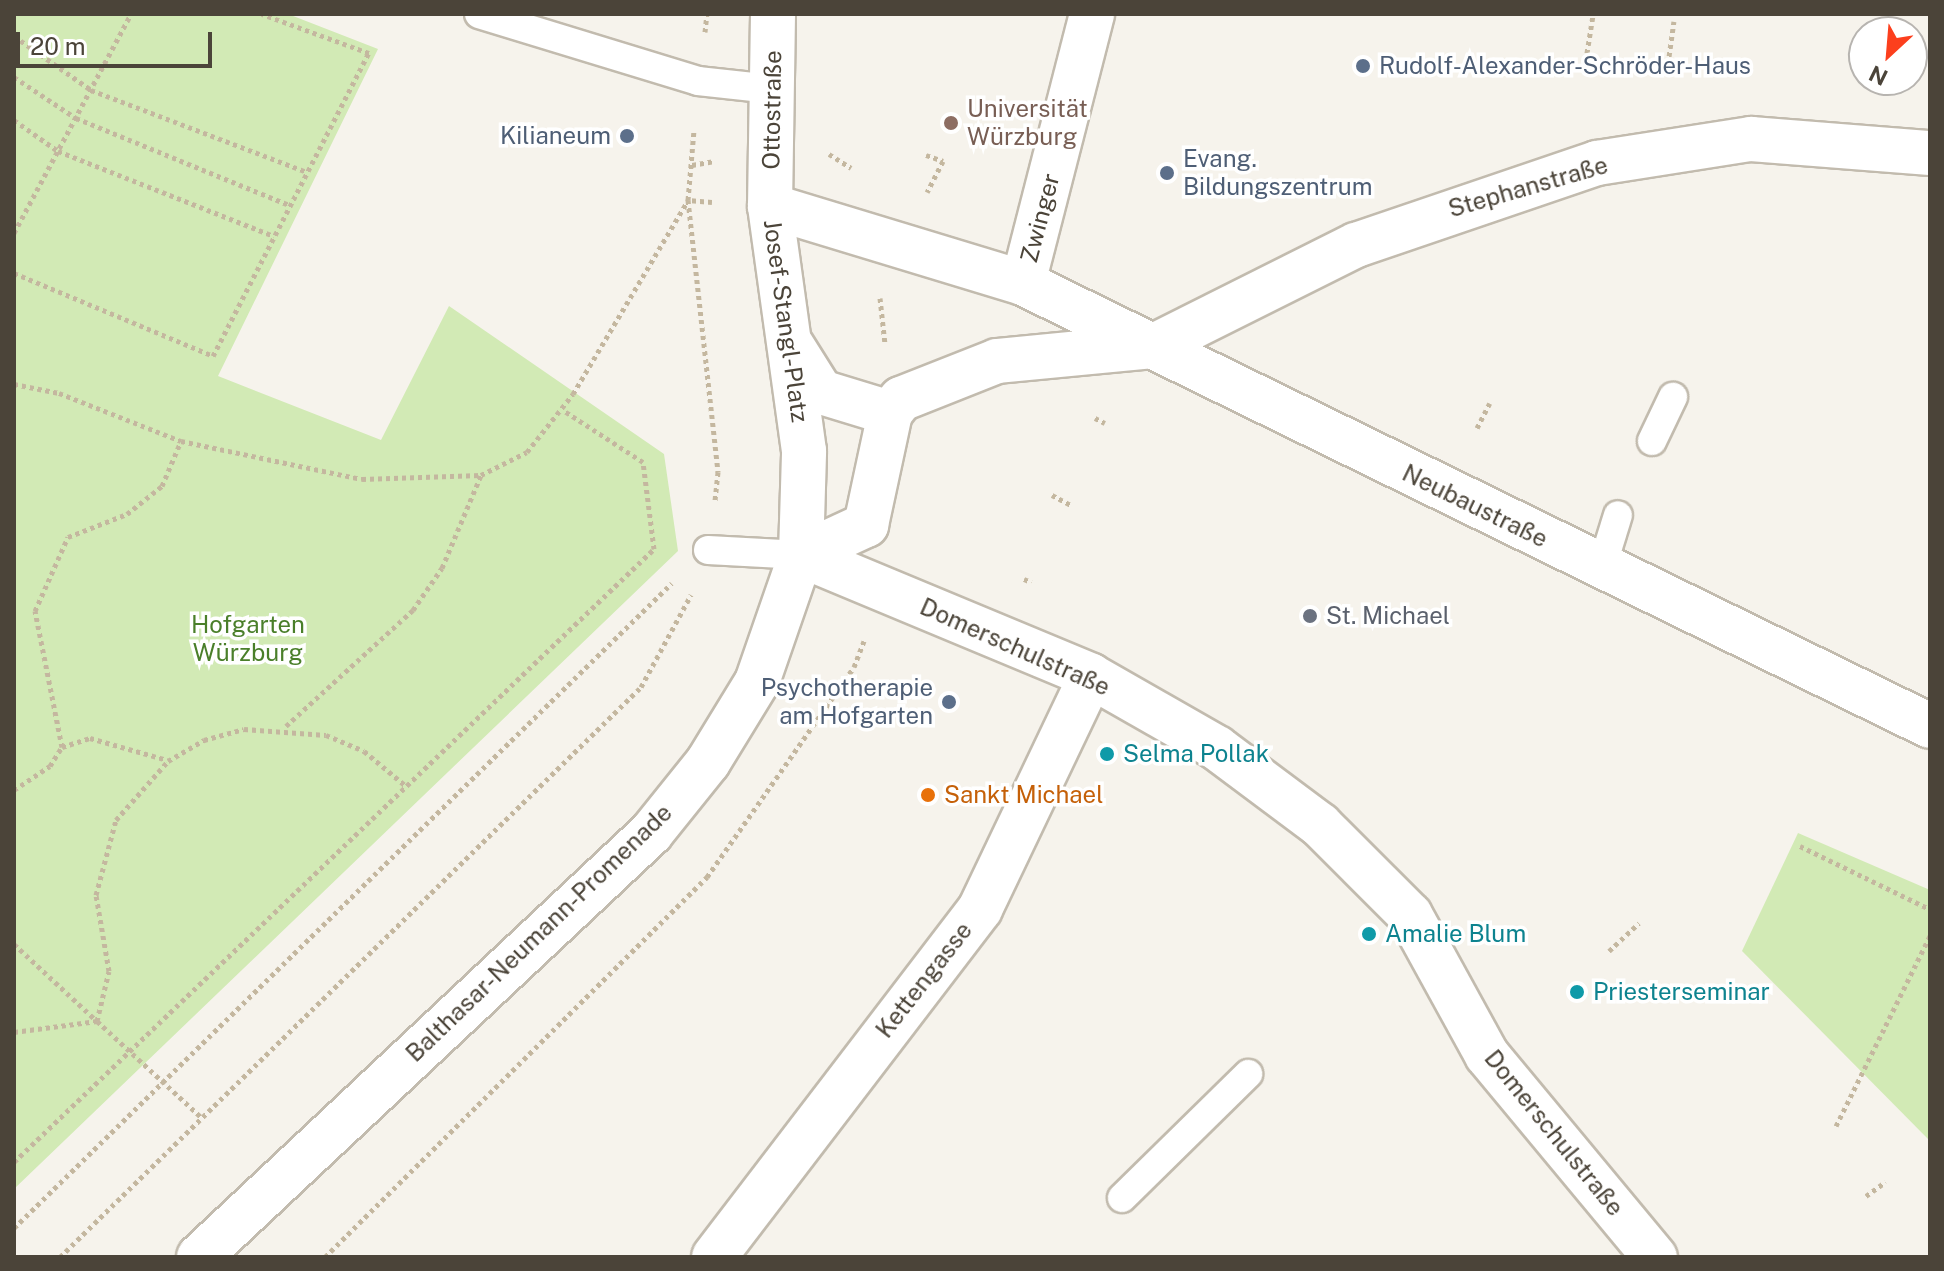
<!DOCTYPE html>
<meta charset="utf-8">
<style>
body{margin:0}
#map{position:relative;width:1944px;height:1271px;overflow:hidden;background:#f6f3ec;font-family:"Public Sans",sans-serif}
div>[style]{position:absolute}
[style*='--x']{left:calc(var(--x)*1px);top:calc(var(--y)*1px);width:calc(var(--w)*1px);rotate:calc(var(--a)*1deg)}
.green>*{inset:0;background:#d2eab5}
.path>*{height:5px;margin-top:-2.5px;transform-origin:0;background:repeating-linear-gradient(90deg,#c4b79f 0 4px,transparent 0 8px)}
.roads{filter:drop-shadow(2px 0 #c2bbae) drop-shadow(-2px 0 #c2bbae) drop-shadow(0 2px #c2bbae) drop-shadow(0 -2px #c2bbae)}
.service>*{height:28px;margin:-14px;padding:0 14px;transform-origin:14px;border-radius:14px;background:#fff}
.minor>*{height:44px;margin:-22px;padding:0 22px;transform-origin:22px;border-radius:22px;background:#fff}
.tertiary>*{height:44px;margin:-22px;padding:0 22px;transform-origin:22px;border-radius:22px;background:#fff}
.dots>*{width:22px;height:22px;translate:-50% -50%;box-sizing:border-box;border:4px solid #fff;border-radius:50%}
span{translate:-50% -50%;white-space:nowrap;text-align:center;line-height:1.15;-webkit-text-stroke:7px #fff;paint-order:stroke}
.service-label{font-size:24px;color:#4e5e75}
.left{translate:0 -50%;text-align:left}
.right{translate:-100% -50%;text-align:right}
.education-label{font-size:24px;color:#785e54}
.street-label{font-size:24px;color:#4b4439}
.worship-label{font-size:24px;color:#5b616d}
.park-label{font-size:24px;color:#4a7f2a}
.culture-label{font-size:24px;color:#0d838f}
.food-label{font-size:24px;color:#c56008}
.frame{position:absolute;inset:0;border:16px solid #4b4439;pointer-events:none}
.north{position:absolute;left:1848px;top:16px;width:80px;height:80px;box-sizing:border-box;background:#fff;border:2px solid #b7b4b0;border-radius:50%;rotate:206deg;font-size:22px;font-weight:700;line-height:32px;text-align:center;color:#4b4439}
.north::after{content:'';display:block;margin:auto;width:28px;height:36px;background:#fc3f1d;clip-path:polygon(50% 0,100% 100%,50% 72%,0 100%)}
.scale{position:absolute;left:16px;top:32px;width:196px;height:36px;box-sizing:border-box;border:4px solid #4b4439;border-top:0;padding-left:10px;font-size:24px;line-height:28px;white-space:nowrap;color:#4b4439;-webkit-text-stroke:6px #fff;paint-order:stroke}
</style>
<div id="map">
<div class="green">
<i style="clip-path:polygon(14px 14px,288px 14px,378px 49px,218px 376px,381px 440px,449px 306px,664px 454px,678px 551px,14px 1189px)"></i>
<i style="clip-path:polygon(1798px 833px,1930px 890px,1930px 1141px,1742px 951px)"></i>
</div>
<div class="path">
<i style="--x:705;--y:32;--w:18;--a:-84"></i>
<i style="--x:14;--y:36;--w:94;--a:35"></i>
<i style="--x:91;--y:90;--w:231;--a:20.8"></i>
<i style="--x:1587;--y:53;--w:39;--a:-81"></i>
<i style="--x:1668;--y:64;--w:43;--a:-82.1"></i>
<i style="--x:14;--y:77;--w:74;--a:33.5"></i>
<i style="--x:76;--y:118;--w:230;--a:22.2"></i>
<i style="--x:14;--y:120;--w:54;--a:35.2"></i>
<i style="--x:58;--y:151;--w:232;--a:21.5"></i>
<i style="--x:829;--y:154;--w:26;--a:32"></i>
<i style="--x:926;--y:155;--w:18;--a:19"></i>
<i style="--x:943;--y:161;--w:35;--a:117"></i>
<i style="--x:692;--y:165;--w:23;--a:-10"></i>
<i style="--x:712;--y:202;--w:24;--a:-175"></i>
<i style="--x:688;--y:200;--w:274;--a:83.7"></i>
<i style="--x:718;--y:472;--w:29;--a:96"></i>
<i style="--x:14;--y:233;--w:248;--a:-61.9"></i>
<i style="--x:14;--y:273;--w:216;--a:22.6"></i>
<i style="--x:213;--y:356;--w:341;--a:-62.8"></i>
<i style="--x:369;--y:53;--w:114;--a:-160"></i>
<i style="--x:880;--y:298;--w:46;--a:83.8"></i>
<i style="--x:14;--y:384;--w:46;--a:11.3"></i>
<i style="--x:59;--y:393;--w:131;--a:21.5"></i>
<i style="--x:181;--y:441;--w:185;--a:11.9"></i>
<i style="--x:362;--y:479;--w:119;--a:-1.9"></i>
<i style="--x:481;--y:475;--w:51;--a:-26.6"></i>
<i style="--x:527;--y:452;--w:74;--a:-51.6"></i>
<i style="--x:573;--y:394;--w:226;--a:-59.3"></i>
<i style="--x:688;--y:200;--w:70;--a:-85.1"></i>
<i style="--x:1095;--y:418;--w:11;--a:27"></i>
<i style="--x:1477;--y:428;--w:28;--a:-63"></i>
<i style="--x:1052;--y:495;--w:21;--a:28"></i>
<i style="--x:1024;--y:579;--w:8;--a:23"></i>
<i style="--x:286;--y:726;--w:172;--a:-42.4"></i>
<i style="--x:413;--y:610;--w:51;--a:-55.4"></i>
<i style="--x:442;--y:568;--w:101;--a:-67.2"></i>
<i style="--x:62;--y:747;--w:139;--a:-101.2"></i>
<i style="--x:35;--y:611;--w:81;--a:-66"></i>
<i style="--x:68;--y:537;--w:63;--a:-21.3"></i>
<i style="--x:127;--y:514;--w:45;--a:-38.7"></i>
<i style="--x:162;--y:486;--w:49;--a:-67.1"></i>
<i style="--x:14;--y:790;--w:43;--a:-33.7"></i>
<i style="--x:50;--y:766;--w:22;--a:-58"></i>
<i style="--x:62;--y:747;--w:29;--a:-18"></i>
<i style="--x:90;--y:738;--w:80;--a:15.9"></i>
<i style="--x:1800;--y:846;--w:144;--a:25.9"></i>
<i style="--x:14;--y:944;--w:113;--a:42.9"></i>
<i style="--x:97;--y:1021;--w:51;--a:-76.5"></i>
<i style="--x:109;--y:971;--w:77;--a:-99.7"></i>
<i style="--x:96;--y:895;--w:78;--a:-75.1"></i>
<i style="--x:116;--y:820;--w:79;--a:-48.6"></i>
<i style="--x:168;--y:761;--w:42;--a:-30.3"></i>
<i style="--x:204;--y:740;--w:41;--a:-15.4"></i>
<i style="--x:244;--y:729;--w:82;--a:4.2"></i>
<i style="--x:326;--y:735;--w:41;--a:22.8"></i>
<i style="--x:364;--y:751;--w:55;--a:39.8"></i>
<i style="--x:1609;--y:951;--w:41;--a:-43"></i>
<i style="--x:14;--y:1032;--w:84;--a:-7.5"></i>
<i style="--x:97;--y:1021;--w:143;--a:42.7"></i>
<i style="--x:1836;--y:1126;--w:212;--a:-63.7"></i>
<i style="--x:14;--y:1162;--w:886;--a:-43.77"></i>
<i style="--x:654;--y:549;--w:88;--a:-97.2"></i>
<i style="--x:643;--y:462;--w:95;--a:-147"></i>
<i style="--x:1866;--y:1196;--w:24;--a:-36"></i>
<i style="--x:14;--y:1228;--w:921;--a:-44.43"></i>
<i style="--x:60;--y:1257;--w:814;--a:-44.45"></i>
<i style="--x:641;--y:687;--w:105;--a:-61.5"></i>
<i style="--x:325;--y:1257;--w:539;--a:-44.85"></i>
<i style="--x:707;--y:877;--w:256;--a:-55"></i>
<i style="--x:854;--y:667;--w:28;--a:-69"></i>
</div>
<div class="roads">
<div class="service">
<i style="--x:479;--y:14;--w:229;--a:17"></i>
<i style="--x:698;--y:81;--w:74;--a:6.2"></i>
<i style="--x:1652;--y:441;--w:49;--a:-64.5"></i>
<i style="--x:708;--y:550;--w:93;--a:3.1"></i>
<i style="--x:1602;--y:567;--w:54;--a:-72.9"></i>
<i style="--x:1122;--y:1198;--w:177;--a:-44.5"></i>
</div>
<div class="minor">
<i style="--x:1023;--y:283;--w:278;--a:-75.6"></i>
<i style="--x:1154;--y:346;--w:226;--a:-26.6"></i>
<i style="--x:1356;--y:245;--w:255;--a:-18.8"></i>
<i style="--x:1597;--y:163;--w:156;--a:-8.9"></i>
<i style="--x:1751;--y:139;--w:180;--a:4.5"></i>
<i style="--x:801;--y:555;--w:314;--a:22.6"></i>
<i style="--x:1091;--y:676;--w:145;--a:29.7"></i>
<i style="--x:1217;--y:748;--w:129;--a:36.8"></i>
<i style="--x:1320;--y:825;--w:127;--a:45"></i>
<i style="--x:1410;--y:915;--w:160;--a:61.2"></i>
<i style="--x:1487;--y:1055;--w:263;--a:50.3"></i>
<i style="--x:714;--y:1257;--w:438;--a:-52.6"></i>
<i style="--x:980;--y:909;--w:258;--a:-64.5"></i>
</div>
<div class="tertiary">
<i style="--x:770;--y:206;--w:264;--a:16.9"></i>
<i style="--x:1023;--y:283;--w:1009;--a:26.03"></i>
<i style="--x:792;--y:346;--w:54;--a:57.8"></i>
<i style="--x:821;--y:392;--w:72;--a:16.9"></i>
<i style="--x:801;--y:555;--w:72;--a:-24.8"></i>
<i style="--x:866;--y:525;--w:115;--a:-77.9"></i>
<i style="--x:890;--y:413;--w:18;--a:-52"></i>
<i style="--x:901;--y:399;--w:103;--a:-21.6"></i>
<i style="--x:997;--y:361;--w:158;--a:-5.5"></i>
<i style="--x:199;--y:1257;--w:620;--a:-43.17"></i>
<i style="--x:651;--y:833;--w:91;--a:-51.2"></i>
<i style="--x:708;--y:762;--w:94;--a:-58.5"></i>
<i style="--x:757;--y:682;--w:134;--a:-70.9"></i>
<i style="--x:801;--y:555;--w:104;--a:-88.3"></i>
<i style="--x:804;--y:451;--w:247;--a:-97.9"></i>
<i style="--x:770;--y:206;--w:192;--a:-89.1"></i>
</div>
</div>
<div class="dots">
<i style="left:1363px;top:66px;background:#5c6f8a"></i>
<i style="left:951px;top:123px;background:#8d6e63"></i>
<i style="left:627px;top:136px;background:#5c6f8a"></i>
<i style="left:1167px;top:173px;background:#5c6f8a"></i>
<i style="left:1310px;top:616px;background:#6b7280"></i>
<i style="left:949px;top:702px;background:#5c6f8a"></i>
<i style="left:1107px;top:754px;background:#0f9aa8"></i>
<i style="left:928px;top:795px;background:#e8710a"></i>
<i style="left:1369px;top:934px;background:#0f9aa8"></i>
<i style="left:1577px;top:992px;background:#0f9aa8"></i>
</div>
<div class="service-label">
<span class="left" style="left:1379px;top:66px">Rudolf-Alexander-Schröder-Haus</span>
<span class="right" style="left:611px;top:136px">Kilianeum</span>
<span class="left" style="left:1183px;top:173px">Evang.<br>Bildungszentrum</span>
<span class="right" style="left:933px;top:702px">Psychotherapie<br>am Hofgarten</span>
</div>
<div class="education-label">
<span class="left" style="left:967px;top:123px">Universität<br>Würzburg</span>
</div>
<div class="street-label">
<span style="left:772px;top:110px;rotate:-89deg">Ottostraße</span>
<span style="left:1528px;top:187px;rotate:-16deg">Stephanstraße</span>
<span style="left:1040px;top:218px;rotate:-75deg">Zwinger</span>
<span style="left:786px;top:321px;rotate:82deg">Josef-Stangl-Platz</span>
<span style="left:1475px;top:506px;rotate:26deg">Neubaustraße</span>
<span style="left:1015px;top:647px;rotate:24deg">Domerschulstraße</span>
<span style="left:539px;top:933px;rotate:-44deg">Balthasar-Neumann-Promenade</span>
<span style="left:924px;top:980px;rotate:-52deg">Kettengasse</span>
<span style="left:1554px;top:1133px;rotate:51deg">Domerschulstraße</span>
</div>
<div class="worship-label">
<span class="left" style="left:1326px;top:616px">St. Michael</span>
</div>
<div class="park-label">
<span style="left:248px;top:639px">Hofgarten<br>Würzburg</span>
</div>
<div class="culture-label">
<span class="left" style="left:1123px;top:754px">Selma Pollak</span>
<span class="left" style="left:1385px;top:934px">Amalie Blum</span>
<span class="left" style="left:1593px;top:992px">Priesterseminar</span>
</div>
<div class="food-label">
<span class="left" style="left:944px;top:795px">Sankt Michael</span>
</div>
<div class="frame"></div>
<div class="north">N</div>
<div class="scale">20 m</div>
</div>
